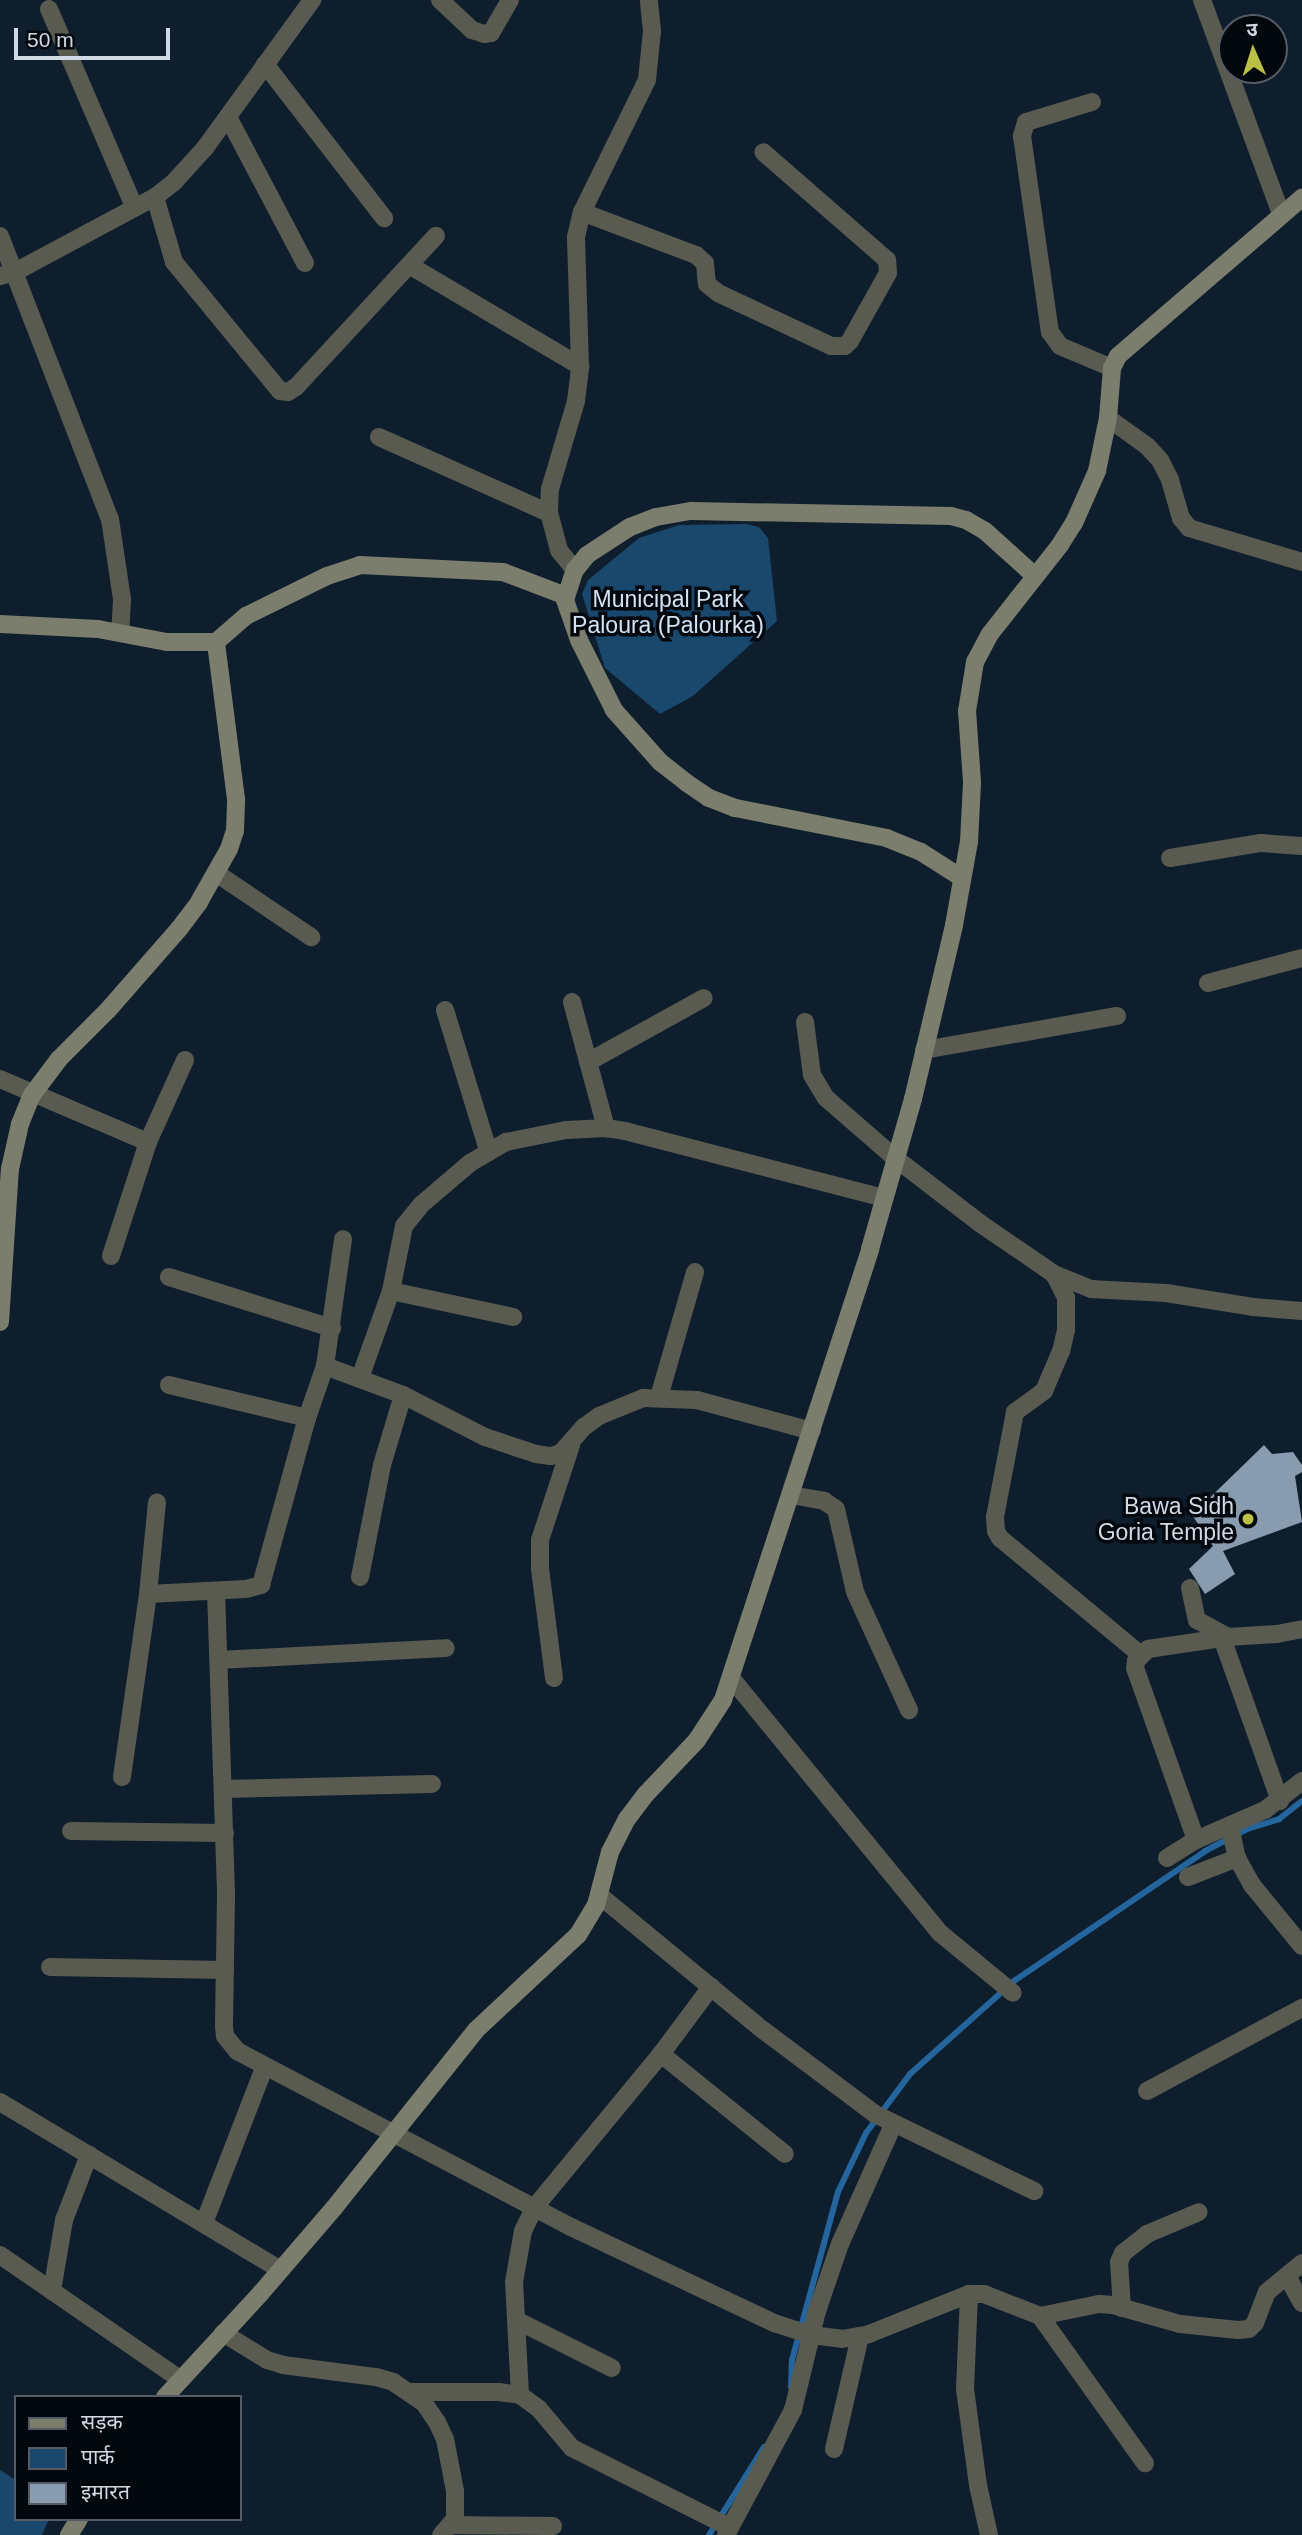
<!DOCTYPE html>
<meta charset="utf-8">
<style>
body{margin:0}
#map{position:relative;width:1302px;height:2535px;overflow:hidden;background:#0e1e2d;font-family:Arial,"Noto Sans Devanagari",sans-serif}
div>[style]{position:absolute}
[style*='--x']{left:calc(var(--x)*1px);top:calc(var(--y)*1px);width:calc(var(--w)*1px);rotate:calc(var(--a)*1deg)}
.green>*{inset:0;background:#1a476c}
.stream>*{height:6px;margin:-3px;padding:0 3px;transform-origin:3px;border-radius:3px;background:#23659c}
.building>*{inset:0;background:#899caf}
.street>*{height:18px;margin:-9px;padding:0 9px;transform-origin:9px;border-radius:9px;background:#595b50}
.secondary>*{height:18px;margin:-9px;padding:0 9px;transform-origin:9px;border-radius:9px;background:#7c7e6d}
.dots>*{width:19px;height:19px;translate:-50% -50%;box-sizing:border-box;border:4px solid #03070e;border-radius:50%}
span{translate:-50% -50%;white-space:nowrap;text-align:center;line-height:1.15;-webkit-text-stroke:7px #03070e;paint-order:stroke}
.park-label{font-size:23px;color:#d3e3f3}
.poi-label{font-size:23px;color:#d0dae4}
.right{translate:-100% -50%;text-align:right}
.legend{position:absolute;left:14px;top:2395px;width:228px;height:126px;box-sizing:border-box;background:#03070e;border:2px solid #555b64;margin:0;padding:9px 12px;list-style:none;font-size:21px;color:#d0dae4}
.legend li{display:flex;align-items:center;gap:14px;height:35px}
.legend b{width:35px;border:2px solid #555b64}
.north{position:absolute;left:1218px;top:14px;width:70px;height:70px;box-sizing:border-box;background:#03070e;border:2px solid #555b64;border-radius:50%;rotate:357deg;font-size:19px;font-weight:700;line-height:28px;text-align:center;color:#d0dae4}
.north::after{content:'';display:block;margin:auto;width:24px;height:32px;background:#bac045;clip-path:polygon(50% 0,100% 100%,50% 72%,0 100%)}
.scale{position:absolute;left:14px;top:28px;width:156px;height:32px;box-sizing:border-box;border:4px solid #d0dae4;border-top:0;padding-left:9px;font-size:21px;line-height:24px;white-space:nowrap;color:#d0dae4;-webkit-text-stroke:5px #03070e;paint-order:stroke}
</style>
<div id="map">
<div class="green">
<i style="clip-path:polygon(746px 524px,759px 527px,768px 538px,777px 621px,693px 696px,660px 714px,605px 668px,582px 594px,588px 580px,639px 538px,679px 525px)"></i>
<i style="clip-path:polygon(0 2470px,16px 2480px,16px 2519px,49px 2519px,42px 2535px,0 2535px)"></i>
</div>
<div class="stream">
<i style="--x:791;--y:2387;--w:27;--a:-88"></i>
<i style="--x:792;--y:2360;--w:174;--a:-74.7"></i>
<i style="--x:838;--y:2192;--w:65;--a:-64.6"></i>
<i style="--x:866;--y:2133;--w:74;--a:-53.3"></i>
<i style="--x:910;--y:2074;--w:140;--a:-41.8"></i>
<i style="--x:1014;--y:1981;--w:231;--a:-34.2"></i>
<i style="--x:1205;--y:1851;--w:47;--a:-27.6"></i>
<i style="--x:1247;--y:1829;--w:34;--a:-17"></i>
<i style="--x:1279;--y:1819;--w:29;--a:-38"></i>
<i style="--x:709;--y:2535;--w:104;--a:-58"></i>
</div>
<div class="building">
<i style="clip-path:polygon(1264px 1445px,1272px 1454px,1293px 1452px,1302px 1465px,1302px 1472px,1295px 1476px,1302px 1522px,1223px 1551px,1235px 1574px,1205px 1594px,1189px 1569px,1213px 1546px,1192px 1515px)"></i>
</div>
<div class="street">
<i style="--x:440;--y:0;--w:44;--a:43.2"></i>
<i style="--x:472;--y:30;--w:13;--a:18"></i>
<i style="--x:484;--y:34;--w:7;--a:-8"></i>
<i style="--x:491;--y:33;--w:38;--a:-60"></i>
<i style="--x:1202;--y:0;--w:228;--a:69.7"></i>
<i style="--x:49;--y:9;--w:215;--a:66.7"></i>
<i style="--x:265;--y:64;--w:195;--a:52.3"></i>
<i style="--x:1092;--y:102;--w:69;--a:163.1"></i>
<i style="--x:1026;--y:122;--w:15;--a:106"></i>
<i style="--x:1022;--y:136;--w:198;--a:81.9"></i>
<i style="--x:1050;--y:332;--w:17;--a:54"></i>
<i style="--x:1060;--y:346;--w:56;--a:22.9"></i>
<i style="--x:228;--y:117;--w:165;--a:62.2"></i>
<i style="--x:155;--y:197;--w:68;--a:73.7"></i>
<i style="--x:174;--y:262;--w:167;--a:50.6"></i>
<i style="--x:280;--y:391;--w:8;--a:7"></i>
<i style="--x:288;--y:392;--w:9;--a:-32"></i>
<i style="--x:296;--y:387;--w:206;--a:-47.2"></i>
<i style="--x:582;--y:212;--w:122;--a:20.7"></i>
<i style="--x:696;--y:255;--w:12;--a:42"></i>
<i style="--x:705;--y:263;--w:21;--a:85"></i>
<i style="--x:707;--y:284;--w:14;--a:39"></i>
<i style="--x:718;--y:293;--w:125;--a:25.1"></i>
<i style="--x:831;--y:346;--w:14;--a:0"></i>
<i style="--x:845;--y:346;--w:7;--a:-45"></i>
<i style="--x:850;--y:341;--w:78;--a:-60.8"></i>
<i style="--x:888;--y:273;--w:13;--a:-94"></i>
<i style="--x:887;--y:260;--w:164;--a:-138.9"></i>
<i style="--x:0;--y:236;--w:304;--a:68.8"></i>
<i style="--x:110;--y:519;--w:81;--a:81.5"></i>
<i style="--x:122;--y:599;--w:33;--a:93"></i>
<i style="--x:409;--y:265;--w:199;--a:30.6"></i>
<i style="--x:0;--y:276;--w:16;--a:-15"></i>
<i style="--x:15;--y:272;--w:159;--a:-28.2"></i>
<i style="--x:155;--y:197;--w:24;--a:-38"></i>
<i style="--x:174;--y:182;--w:46;--a:-47.6"></i>
<i style="--x:205;--y:148;--w:183;--a:-54.1"></i>
<i style="--x:1108;--y:418;--w:48;--a:35.7"></i>
<i style="--x:1147;--y:446;--w:19;--a:47"></i>
<i style="--x:1160;--y:460;--w:22;--a:63"></i>
<i style="--x:1170;--y:480;--w:40;--a:74"></i>
<i style="--x:1181;--y:518;--w:13;--a:51"></i>
<i style="--x:1189;--y:528;--w:118;--a:16.7"></i>
<i style="--x:379;--y:437;--w:186;--a:24.1"></i>
<i style="--x:575;--y:570;--w:26;--a:-129"></i>
<i style="--x:559;--y:550;--w:38;--a:-105"></i>
<i style="--x:549;--y:513;--w:24;--a:-88"></i>
<i style="--x:550;--y:489;--w:92;--a:-73.5"></i>
<i style="--x:576;--y:401;--w:35;--a:-83"></i>
<i style="--x:580;--y:366;--w:129;--a:-91.8"></i>
<i style="--x:576;--y:237;--w:26;--a:-77"></i>
<i style="--x:582;--y:212;--w:147;--a:-63.8"></i>
<i style="--x:647;--y:80;--w:49;--a:-84.2"></i>
<i style="--x:652;--y:31;--w:31;--a:-96"></i>
<i style="--x:1170;--y:858;--w:92;--a:-9.4"></i>
<i style="--x:1261;--y:843;--w:41;--a:4.2"></i>
<i style="--x:216;--y:873;--w:115;--a:34"></i>
<i style="--x:1208;--y:983;--w:97;--a:-14.9"></i>
<i style="--x:572;--y:1002;--w:131;--a:74.9"></i>
<i style="--x:445;--y:1010;--w:146;--a:72.9"></i>
<i style="--x:805;--y:1022;--w:53;--a:82.5"></i>
<i style="--x:812;--y:1075;--w:27;--a:59"></i>
<i style="--x:826;--y:1098;--w:91;--a:41"></i>
<i style="--x:895;--y:1158;--w:108;--a:37.5"></i>
<i style="--x:981;--y:1224;--w:88;--a:34.4"></i>
<i style="--x:1054;--y:1274;--w:40;--a:22"></i>
<i style="--x:1091;--y:1289;--w:75;--a:3.1"></i>
<i style="--x:1166;--y:1293;--w:88;--a:9.1"></i>
<i style="--x:1253;--y:1307;--w:49;--a:4.7"></i>
<i style="--x:924;--y:1050;--w:196;--a:-10"></i>
<i style="--x:588;--y:1062;--w:132;--a:-28.9"></i>
<i style="--x:0;--y:1079;--w:161;--a:23.1"></i>
<i style="--x:111;--y:1256;--w:120;--a:-72"></i>
<i style="--x:148;--y:1142;--w:90;--a:-65.7"></i>
<i style="--x:1054;--y:1274;--w:27;--a:63"></i>
<i style="--x:1066;--y:1298;--w:32;--a:90"></i>
<i style="--x:1066;--y:1330;--w:22;--a:103"></i>
<i style="--x:1061;--y:1351;--w:43;--a:113"></i>
<i style="--x:1044;--y:1391;--w:36;--a:144"></i>
<i style="--x:1015;--y:1412;--w:107;--a:100.8"></i>
<i style="--x:995;--y:1517;--w:14;--a:86"></i>
<i style="--x:996;--y:1531;--w:8;--a:60"></i>
<i style="--x:1000;--y:1538;--w:183;--a:39.7"></i>
<i style="--x:169;--y:1277;--w:171;--a:17.4"></i>
<i style="--x:391;--y:1291;--w:125;--a:12"></i>
<i style="--x:325;--y:1366;--w:83;--a:20.4"></i>
<i style="--x:403;--y:1395;--w:92;--a:27.1"></i>
<i style="--x:485;--y:1437;--w:54;--a:18.4"></i>
<i style="--x:536;--y:1454;--w:15;--a:8"></i>
<i style="--x:551;--y:1456;--w:10;--a:-17"></i>
<i style="--x:561;--y:1453;--w:35;--a:-49"></i>
<i style="--x:584;--y:1427;--w:19;--a:-36"></i>
<i style="--x:599;--y:1416;--w:48;--a:-22.2"></i>
<i style="--x:643;--y:1398;--w:54;--a:2.1"></i>
<i style="--x:697;--y:1400;--w:119;--a:15.1"></i>
<i style="--x:360;--y:1378;--w:92;--a:-70.4"></i>
<i style="--x:391;--y:1291;--w:66;--a:-78.7"></i>
<i style="--x:404;--y:1226;--w:28;--a:-51"></i>
<i style="--x:422;--y:1204;--w:63;--a:-40.5"></i>
<i style="--x:470;--y:1163;--w:42;--a:-30.3"></i>
<i style="--x:506;--y:1142;--w:61;--a:-11.3"></i>
<i style="--x:566;--y:1130;--w:40;--a:-2.9"></i>
<i style="--x:606;--y:1128;--w:19;--a:9"></i>
<i style="--x:625;--y:1131;--w:268;--a:14.5"></i>
<i style="--x:169;--y:1385;--w:142;--a:13.4"></i>
<i style="--x:659;--y:1397;--w:130;--a:-73.9"></i>
<i style="--x:791;--y:1495;--w:34;--a:10"></i>
<i style="--x:824;--y:1501;--w:14;--a:34"></i>
<i style="--x:836;--y:1509;--w:85;--a:77.1"></i>
<i style="--x:855;--y:1592;--w:130;--a:65.4"></i>
<i style="--x:360;--y:1577;--w:114;--a:-78.9"></i>
<i style="--x:382;--y:1465;--w:73;--a:-73.3"></i>
<i style="--x:1190;--y:1588;--w:33;--a:78"></i>
<i style="--x:1197;--y:1620;--w:35;--a:29"></i>
<i style="--x:1228;--y:1637;--w:49;--a:-3.5"></i>
<i style="--x:1277;--y:1634;--w:25;--a:-11"></i>
<i style="--x:216;--y:1591;--w:305;--a:88.1"></i>
<i style="--x:226;--y:1896;--w:130;--a:90.9"></i>
<i style="--x:224;--y:2026;--w:10;--a:84"></i>
<i style="--x:225;--y:2036;--w:19;--a:51"></i>
<i style="--x:237;--y:2051;--w:378;--a:27.8"></i>
<i style="--x:571;--y:2227;--w:225;--a:25.3"></i>
<i style="--x:774;--y:2323;--w:39;--a:18"></i>
<i style="--x:811;--y:2335;--w:31;--a:7"></i>
<i style="--x:842;--y:2339;--w:27;--a:-10"></i>
<i style="--x:869;--y:2334;--w:108;--a:-21.8"></i>
<i style="--x:969;--y:2294;--w:15;--a:0"></i>
<i style="--x:984;--y:2294;--w:60;--a:21.4"></i>
<i style="--x:1040;--y:2316;--w:60;--a:-11.5"></i>
<i style="--x:1099;--y:2304;--w:14;--a:4"></i>
<i style="--x:1113;--y:2305;--w:70;--a:15.8"></i>
<i style="--x:1180;--y:2324;--w:58;--a:5.9"></i>
<i style="--x:1238;--y:2330;--w:11;--a:-5"></i>
<i style="--x:1249;--y:2329;--w:8;--a:-45"></i>
<i style="--x:1255;--y:2323;--w:33;--a:-69"></i>
<i style="--x:1267;--y:2292;--w:45;--a:-39.6"></i>
<i style="--x:148;--y:1594;--w:98;--a:-2.9"></i>
<i style="--x:246;--y:1589;--w:16;--a:-15"></i>
<i style="--x:261;--y:1585;--w:173;--a:-74.6"></i>
<i style="--x:307;--y:1418;--w:55;--a:-70.9"></i>
<i style="--x:325;--y:1366;--w:128;--a:-81.9"></i>
<i style="--x:1222;--y:1638;--w:173;--a:70.4"></i>
<i style="--x:219;--y:1660;--w:227;--a:-3"></i>
<i style="--x:554;--y:1678;--w:111;--a:-97.3"></i>
<i style="--x:540;--y:1568;--w:28;--a:-90"></i>
<i style="--x:540;--y:1540;--w:100;--a:-71.9"></i>
<i style="--x:732;--y:1679;--w:328;--a:50.7"></i>
<i style="--x:940;--y:1933;--w:94;--a:39.4"></i>
<i style="--x:122;--y:1777;--w:185;--a:-81.9"></i>
<i style="--x:148;--y:1594;--w:92;--a:-84.4"></i>
<i style="--x:223;--y:1789;--w:209;--a:-1.4"></i>
<i style="--x:1230;--y:1826;--w:33;--a:78"></i>
<i style="--x:1237;--y:1858;--w:31;--a:61"></i>
<i style="--x:1252;--y:1885;--w:79;--a:50.7"></i>
<i style="--x:71;--y:1831;--w:154;--a:0.7"></i>
<i style="--x:1196;--y:1840;--w:182;--a:-109.5"></i>
<i style="--x:1135;--y:1668;--w:7;--a:-82"></i>
<i style="--x:1136;--y:1661;--w:17;--a:-45"></i>
<i style="--x:1148;--y:1649;--w:81;--a:-8.5"></i>
<i style="--x:1167;--y:1858;--w:34;--a:-32"></i>
<i style="--x:1196;--y:1840;--w:75;--a:-23.5"></i>
<i style="--x:1265;--y:1810;--w:47;--a:-38.1"></i>
<i style="--x:1188;--y:1877;--w:53;--a:-21.2"></i>
<i style="--x:599;--y:1895;--w:212;--a:39.5"></i>
<i style="--x:763;--y:2030;--w:140;--a:36.9"></i>
<i style="--x:875;--y:2114;--w:177;--a:25.8"></i>
<i style="--x:50;--y:1967;--w:175;--a:1"></i>
<i style="--x:661;--y:2054;--w:159;--a:38.9"></i>
<i style="--x:1147;--y:2091;--w:176;--a:-28.2"></i>
<i style="--x:0;--y:2102;--w:327;--a:30.9"></i>
<i style="--x:204;--y:2223;--w:168;--a:-68.8"></i>
<i style="--x:0;--y:2255;--w:219;--a:34.6"></i>
<i style="--x:1287;--y:2276;--w:31;--a:61"></i>
<i style="--x:52;--y:2291;--w:72;--a:-80.4"></i>
<i style="--x:64;--y:2220;--w:70;--a:-69"></i>
<i style="--x:969;--y:2294;--w:95;--a:92.4"></i>
<i style="--x:965;--y:2389;--w:97;--a:82.3"></i>
<i style="--x:978;--y:2485;--w:51;--a:77.6"></i>
<i style="--x:1122;--y:2308;--w:46;--a:-93.7"></i>
<i style="--x:1119;--y:2262;--w:10;--a:-66"></i>
<i style="--x:1123;--y:2253;--w:31;--a:-38"></i>
<i style="--x:1147;--y:2234;--w:56;--a:-22.9"></i>
<i style="--x:1040;--y:2316;--w:181;--a:54.5"></i>
<i style="--x:516;--y:2320;--w:107;--a:26.6"></i>
<i style="--x:223;--y:2333;--w:52;--a:31.5"></i>
<i style="--x:267;--y:2360;--w:17;--a:17"></i>
<i style="--x:283;--y:2365;--w:94;--a:7.4"></i>
<i style="--x:376;--y:2377;--w:18;--a:16"></i>
<i style="--x:393;--y:2382;--w:37;--a:34"></i>
<i style="--x:424;--y:2403;--w:23;--a:56"></i>
<i style="--x:437;--y:2422;--w:19;--a:65"></i>
<i style="--x:445;--y:2439;--w:53;--a:79.1"></i>
<i style="--x:455;--y:2491;--w:28;--a:90"></i>
<i style="--x:455;--y:2519;--w:21;--a:131"></i>
<i style="--x:411;--y:2392;--w:88;--a:0"></i>
<i style="--x:499;--y:2392;--w:21;--a:8"></i>
<i style="--x:520;--y:2395;--w:24;--a:36"></i>
<i style="--x:539;--y:2409;--w:51;--a:49.8"></i>
<i style="--x:572;--y:2448;--w:176;--a:26.7"></i>
<i style="--x:520;--y:2395;--w:113;--a:-93"></i>
<i style="--x:514;--y:2282;--w:52;--a:-80"></i>
<i style="--x:523;--y:2231;--w:25;--a:-64"></i>
<i style="--x:534;--y:2208;--w:200;--a:-50.5"></i>
<i style="--x:661;--y:2054;--w:84;--a:-53.3"></i>
<i style="--x:834;--y:2449;--w:116;--a:-77"></i>
<i style="--x:450;--y:2525;--w:103;--a:0.6"></i>
<i style="--x:726;--y:2535;--w:142;--a:-61.8"></i>
<i style="--x:793;--y:2410;--w:102;--a:-76.4"></i>
<i style="--x:817;--y:2311;--w:71;--a:-71.1"></i>
<i style="--x:840;--y:2244;--w:130;--a:-66"></i>
</div>
<div class="secondary">
<i style="--x:0;--y:624;--w:98;--a:2.9"></i>
<i style="--x:98;--y:629;--w:70;--a:10.7"></i>
<i style="--x:167;--y:642;--w:49;--a:0"></i>
<i style="--x:216;--y:642;--w:40;--a:-41"></i>
<i style="--x:246;--y:616;--w:90;--a:-26.3"></i>
<i style="--x:327;--y:576;--w:35;--a:-18"></i>
<i style="--x:360;--y:565;--w:143;--a:2.8"></i>
<i style="--x:503;--y:572;--w:67;--a:20.9"></i>
<i style="--x:962;--y:878;--w:49;--a:-147.6"></i>
<i style="--x:921;--y:852;--w:37;--a:-158"></i>
<i style="--x:887;--y:838;--w:155;--a:-168.8"></i>
<i style="--x:735;--y:808;--w:28;--a:-159"></i>
<i style="--x:709;--y:798;--w:27;--a:-146"></i>
<i style="--x:687;--y:783;--w:33;--a:-142"></i>
<i style="--x:661;--y:763;--w:71;--a:-131.6"></i>
<i style="--x:614;--y:710;--w:78;--a:-116.6"></i>
<i style="--x:579;--y:640;--w:42;--a:-109.3"></i>
<i style="--x:565;--y:600;--w:32;--a:-72"></i>
<i style="--x:575;--y:570;--w:19;--a:-51"></i>
<i style="--x:587;--y:555;--w:51;--a:-33.1"></i>
<i style="--x:630;--y:527;--w:28;--a:-21"></i>
<i style="--x:656;--y:517;--w:36;--a:-10"></i>
<i style="--x:691;--y:511;--w:260;--a:1.1"></i>
<i style="--x:951;--y:516;--w:16;--a:15"></i>
<i style="--x:966;--y:520;--w:22;--a:30"></i>
<i style="--x:985;--y:531;--w:67;--a:42"></i>
<i style="--x:0;--y:1322;--w:153;--a:-86.3"></i>
<i style="--x:10;--y:1169;--w:46;--a:-77.5"></i>
<i style="--x:20;--y:1124;--w:31;--a:-68"></i>
<i style="--x:32;--y:1095;--w:45;--a:-53.1"></i>
<i style="--x:59;--y:1059;--w:69;--a:-45"></i>
<i style="--x:108;--y:1010;--w:108;--a:-48.8"></i>
<i style="--x:179;--y:929;--w:34;--a:-53"></i>
<i style="--x:199;--y:902;--w:61;--a:-60.5"></i>
<i style="--x:229;--y:849;--w:19;--a:-72"></i>
<i style="--x:235;--y:831;--w:32;--a:-88"></i>
<i style="--x:236;--y:799;--w:158;--a:-97.3"></i>
<i style="--x:165;--y:2397;--w:140;--a:-47.3"></i>
<i style="--x:260;--y:2294;--w:113;--a:-49.3"></i>
<i style="--x:334;--y:2208;--w:228;--a:-51.4"></i>
<i style="--x:476;--y:2030;--w:139;--a:-43"></i>
<i style="--x:578;--y:1935;--w:35;--a:-59"></i>
<i style="--x:596;--y:1905;--w:55;--a:-75.2"></i>
<i style="--x:610;--y:1852;--w:37;--a:-63"></i>
<i style="--x:627;--y:1819;--w:31;--a:-53"></i>
<i style="--x:646;--y:1794;--w:74;--a:-46.6"></i>
<i style="--x:697;--y:1740;--w:48;--a:-57"></i>
<i style="--x:723;--y:1700;--w:474;--a:-71.9"></i>
<i style="--x:870;--y:1249;--w:156;--a:-74"></i>
<i style="--x:913;--y:1099;--w:179;--a:-76.7"></i>
<i style="--x:954;--y:925;--w:84;--a:-79.8"></i>
<i style="--x:969;--y:842;--w:60;--a:-87.1"></i>
<i style="--x:972;--y:782;--w:71;--a:-94"></i>
<i style="--x:967;--y:711;--w:50;--a:-80.7"></i>
<i style="--x:975;--y:662;--w:32;--a:-62"></i>
<i style="--x:990;--y:634;--w:113;--a:-51.8"></i>
<i style="--x:1060;--y:545;--w:26;--a:-58"></i>
<i style="--x:1074;--y:523;--w:57;--a:-66.1"></i>
<i style="--x:1097;--y:471;--w:54;--a:-78.3"></i>
<i style="--x:1108;--y:418;--w:50;--a:-85.4"></i>
<i style="--x:1112;--y:368;--w:13;--a:-63"></i>
<i style="--x:1118;--y:356;--w:243;--a:-40.7"></i>
<i style="--x:69;--y:2535;--w:19;--a:-58"></i>
</div>
<div class="dots">
<i style="left:1248px;top:1519px;background:#bac045"></i>
</div>
<div class="park-label">
<span style="left:668px;top:612px">Municipal Park<br>Paloura (Palourka)</span>
</div>
<div class="poi-label">
<span class="right" style="left:1234px;top:1519px">Bawa Sidh<br>Goria Temple</span>
</div>
<ul class="legend">
<li><b style="height:9px;background:#7c7e6d"></b>सड़क</li>
<li><b style="height:19px;background:#1a476c"></b>पार्क</li>
<li><b style="height:19px;background:#899caf"></b>इमारत</li>
</ul>
<div class="north">उ</div>
<div class="scale">50 m</div>
</div>
